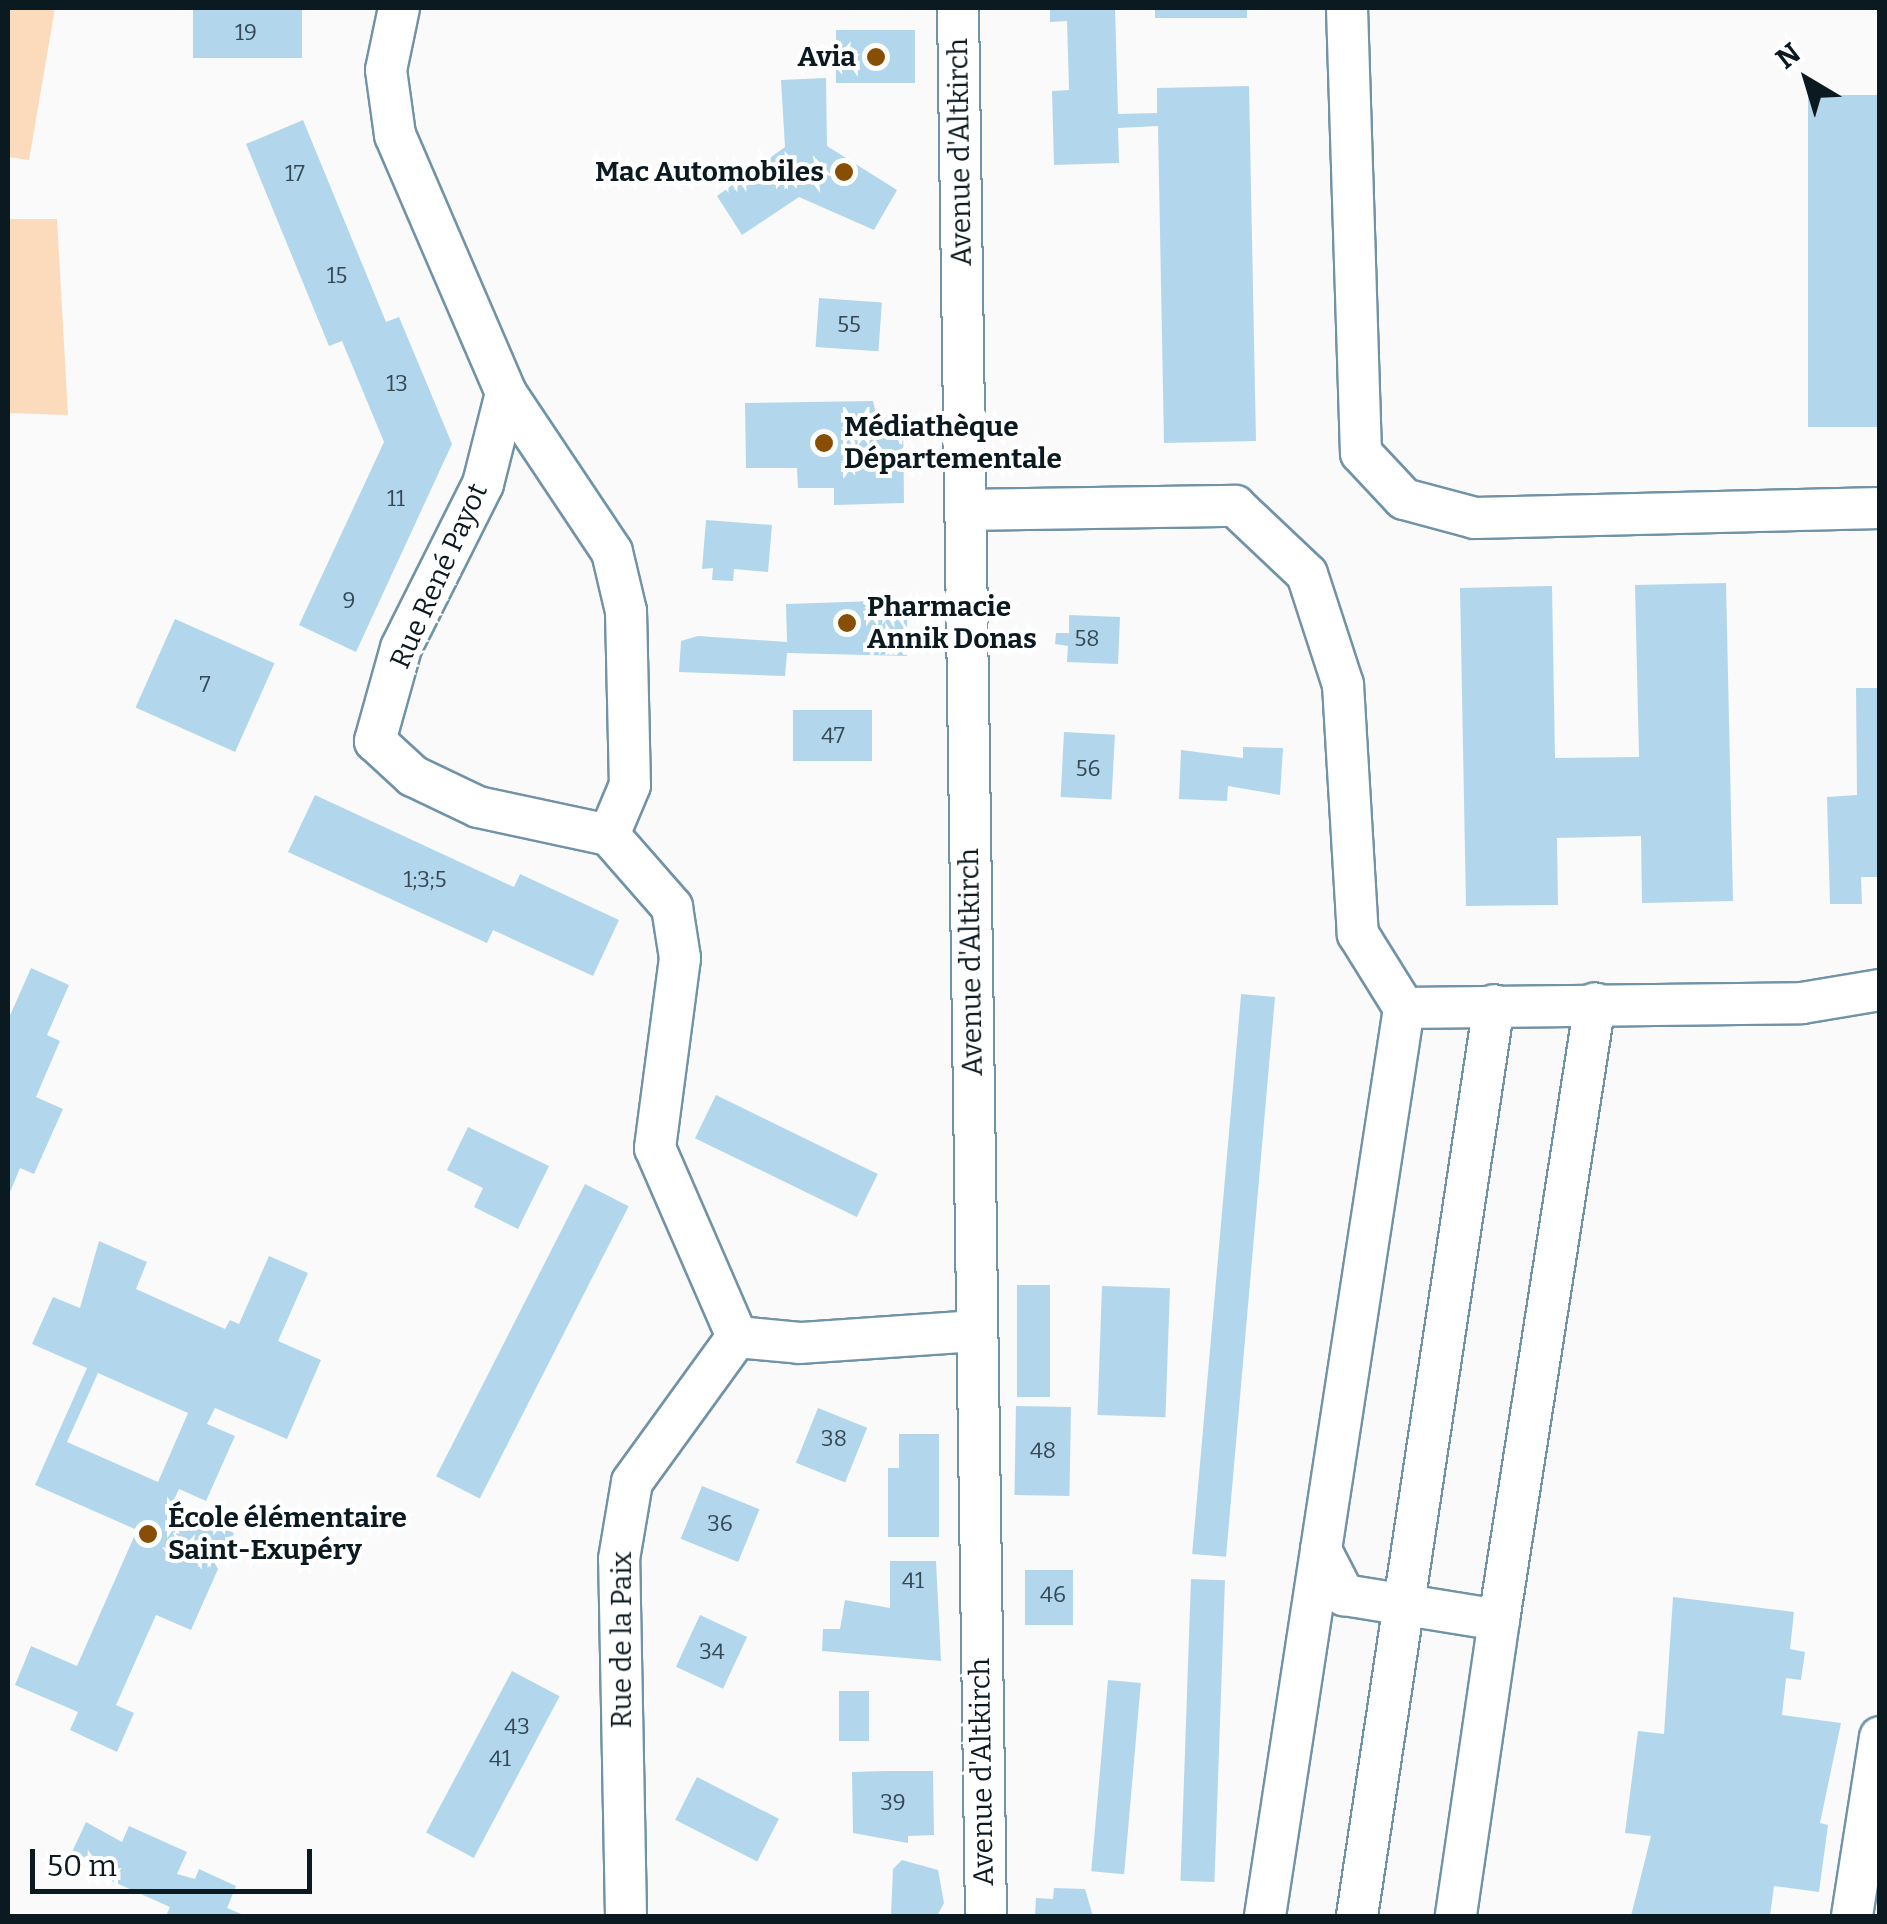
<!DOCTYPE html>
<meta charset="utf-8">
<style>
body{margin:0}
#map{position:relative;width:1887px;height:1924px;overflow:hidden;background:#f9faf9;font-family:Bitter,serif}
div>[style]{position:absolute}
[style*='--x']{left:calc(var(--x)*1px);top:calc(var(--y)*1px);width:calc(var(--w)*1px);rotate:calc(var(--a)*1deg)}
.green>*{inset:0;background:#fcdabc}
.building>*{inset:0;background:#b2d7ed;transform-origin:0 0}
.roads{filter:drop-shadow(2px 0 #7193a8) drop-shadow(-2px 0 #7193a8) drop-shadow(0 2px #7193a8) drop-shadow(0 -2px #7193a8)}
.minor>*{height:40px;margin:-20px;padding:0 20px;transform-origin:20px;border-radius:20px;background:#fff}
.dots>*{width:28px;height:28px;translate:-50% -50%;box-sizing:border-box;border:5px solid #fff;border-radius:50%}
span{translate:-50% -50%;white-space:nowrap;text-align:center;line-height:1.15;-webkit-text-stroke:8px #fff;paint-order:stroke}
.number-label{font-size:22px;color:#354854}
.number-label span{-webkit-text-stroke-width:0}
.poi-label{font-size:28px;color:#0b1921;font-weight:700}
.right{translate:-100% -50%;text-align:right}
.left{translate:0 -50%;text-align:left}
.street-label{font-size:28px;color:#0b1921}
.frame{position:absolute;inset:0;border:10px solid #0b1921;pointer-events:none}
.north{position:absolute;left:1757px;top:30px;width:100px;height:100px;-webkit-text-stroke:8px #fff;paint-order:stroke;rotate:322deg;font-size:28px;font-weight:700;line-height:40px;text-align:center;color:#0b1921}
.north::after{content:'';display:block;margin:auto;width:35px;height:45px;background:#0b1921;clip-path:polygon(50% 0,100% 100%,50% 72%,0 100%)}
.scale{position:absolute;left:30px;top:1849px;width:282px;height:45px;box-sizing:border-box;border:5px solid #0b1921;border-top:0;padding-left:12px;font-size:30px;line-height:35px;white-space:nowrap;color:#0b1921;-webkit-text-stroke:8px #fff;paint-order:stroke}
</style>
<div id="map">
<div class="green">
<i style="clip-path:polygon(8px 8px,55px 8px,29px 160px,8px 157px)"></i>
<i style="clip-path:polygon(8px 219px,57px 219px,68px 415px,8px 413px)"></i>
</div>
<div class="building">
<i style="left:193px;top:8px;width:109px;height:50px"></i>
<i style="clip-path:polygon(1050px 8px,1115px 8px,1118px 114px,1157px 113px,1157px 88px,1249px 86px,1256px 441px,1164px 443px,1158px 126px,1118px 128px,1119px 163px,1054px 165px,1052px 91px,1069px 90px,1067px 21px,1050px 22px)"></i>
<i style="left:1155px;top:8px;width:92px;height:10px"></i>
<i style="left:836px;top:30px;width:79px;height:53px"></i>
<i style="clip-path:polygon(826px 78px,827px 146px,897px 190px,874px 230px,799px 197px,742px 235px,717px 196px,785px 147px,781px 80px)"></i>
<i style="left:1880px;top:95px;width:332px;height:72px;rotate:90deg"></i>
<i style="clip-path:polygon(303px 120px,386px 322px,399px 317px,452px 444px,356px 652px,299px 625px,384px 442px,342px 341px,329px 346px,246px 144px)"></i>
<i style="left:819px;top:298px;width:63px;height:49px;rotate:4deg"></i>
<i style="clip-path:polygon(873px 401px,877px 418px,903px 417px,904px 503px,834px 505px,834px 488px,798px 488px,797px 468px,746px 468px,745px 403px)"></i>
<i style="clip-path:polygon(706px 520px,772px 525px,768px 572px,734px 569px,733px 581px,712px 580px,713px 568px,702px 569px)"></i>
<i style="clip-path:polygon(1726px 583px,1733px 901px,1642px 903px,1641px 836px,1557px 838px,1558px 905px,1466px 906px,1460px 588px,1552px 586px,1555px 758px,1639px 757px,1635px 585px)"></i>
<i style="clip-path:polygon(907px 600px,907px 656px,787px 653px,785px 676px,679px 672px,681px 641px,698px 636px,787px 642px,786px 604px)"></i>
<i style="clip-path:polygon(1069px 615px,1120px 617px,1118px 664px,1067px 662px,1068px 646px,1055px 644px,1056px 633px,1069px 633px)"></i>
<i style="left:175px;top:619px;width:109px;height:97px;rotate:24deg"></i>
<i style="clip-path:polygon(1856px 688px,1880px 688px,1880px 877px,1861px 877px,1862px 904px,1830px 904px,1827px 797px,1857px 795px)"></i>
<i style="left:793px;top:710px;width:79px;height:51px"></i>
<i style="left:1064px;top:732px;width:51px;height:65px;rotate:3deg"></i>
<i style="clip-path:polygon(1243px 747px,1283px 748px,1280px 795px,1228px 786px,1227px 801px,1179px 799px,1181px 750px,1243px 758px)"></i>
<i style="clip-path:polygon(315px 795px,514px 887px,520px 874px,619px 920px,593px 976px,493px 930px,487px 943px,288px 852px)"></i>
<i style="clip-path:polygon(31px 968px,69px 985px,47px 1035px,60px 1041px,36px 1097px,63px 1109px,34px 1174px,20px 1168px,8px 1197px,8px 1020px)"></i>
<i style="left:1275px;top:997px;width:562px;height:34px;rotate:95deg"></i>
<i style="left:716px;top:1095px;width:180px;height:48px;rotate:26deg"></i>
<i style="clip-path:polygon(468px 1127px,549px 1166px,518px 1229px,474px 1207px,483px 1188px,447px 1170px)"></i>
<i style="left:585px;top:1184px;width:49px;height:328px;rotate:27deg"></i>
<i style="clip-path:polygon(evenodd,99px 1241px,147px 1262px,136px 1289px,225px 1329px,230px 1320px,239px 1324px,269px 1256px,308px 1273px,278px 1341px,321px 1360px,287px 1439px,215px 1408px,207px 1424px,235px 1436px,206px 1501px,179px 1489px,171px 1506px,234px 1533px,191px 1630px,156px 1615px,116px 1705px,134px 1713px,117px 1752px,70px 1730px,78px 1712px,15px 1685px,31px 1646px,77px 1666px,137px 1530px,35px 1485px,87px 1368px,32px 1344px,53px 1297px,80px 1308px,99px 1241px,98px 1373px,188px 1413px,158px 1482px,67px 1442px,98px 1373px)"></i>
<i style="left:1017px;top:1285px;width:33px;height:112px"></i>
<i style="left:1102px;top:1286px;width:68px;height:129px;rotate:2deg"></i>
<i style="left:1016px;top:1406px;width:55px;height:89px;rotate:1deg"></i>
<i style="left:818px;top:1408px;width:53px;height:59px;rotate:22deg"></i>
<i style="clip-path:polygon(899px 1434px,939px 1434px,939px 1537px,888px 1537px,888px 1468px,899px 1468px)"></i>
<i style="left:702px;top:1486px;width:62px;height:57px;rotate:22deg"></i>
<i style="clip-path:polygon(890px 1561px,936px 1561px,941px 1661px,822px 1651px,823px 1629px,840px 1629px,845px 1600px,890px 1608px)"></i>
<i style="left:1025px;top:1570px;width:48px;height:55px"></i>
<i style="left:1191px;top:1579px;width:34px;height:302px;rotate:2deg"></i>
<i style="clip-path:polygon(1673px 1597px,1794px 1612px,1790px 1649px,1805px 1652px,1801px 1680px,1786px 1678px,1782px 1715px,1841px 1723px,1820px 1823px,1828px 1825px,1819px 1892px,1774px 1886px,1770px 1916px,1631px 1916px,1651px 1836px,1625px 1833px,1638px 1731px,1664px 1734px)"></i>
<i style="left:700px;top:1615px;width:52px;height:57px;rotate:25deg"></i>
<i style="left:512px;top:1671px;width:54px;height:183px;rotate:28deg"></i>
<i style="left:1108px;top:1680px;width:33px;height:192px;rotate:5deg"></i>
<i style="left:839px;top:1691px;width:30px;height:50px"></i>
<i style="clip-path:polygon(885px 1771px,933px 1771px,934px 1835px,908px 1836px,908px 1843px,853px 1833px,852px 1772px)"></i>
<i style="left:697px;top:1777px;width:92px;height:48px;rotate:27deg"></i>
<i style="clip-path:polygon(86px 1822px,122px 1842px,129px 1826px,187px 1852px,177px 1874px,195px 1879px,199px 1869px,236px 1886px,227px 1908px,246px 1916px,166px 1916px,170px 1907px,96px 1874px,101px 1864px,72px 1852px)"></i>
<i style="clip-path:polygon(902px 1860px,938px 1870px,944px 1903px,937px 1916px,891px 1916px,893px 1869px)"></i>
<i style="clip-path:polygon(1054px 1888px,1085px 1889px,1093px 1916px,1035px 1916px,1036px 1898px,1053px 1899px)"></i>
</div>
<div class="roads">
<div class="minor">
<i style="--x:399;--y:8;--w:63;--a:101.8"></i>
<i style="--x:386;--y:70;--w:66;--a:82.1"></i>
<i style="--x:395;--y:135;--w:281;--a:66.7"></i>
<i style="--x:506;--y:393;--w:94;--a:104.2"></i>
<i style="--x:483;--y:484;--w:183;--a:116.6"></i>
<i style="--x:401;--y:648;--w:97;--a:105.6"></i>
<i style="--x:375;--y:741;--w:52;--a:42.6"></i>
<i style="--x:413;--y:776;--w:72;--a:25.5"></i>
<i style="--x:478;--y:807;--w:134;--a:12.1"></i>
<i style="--x:609;--y:835;--w:96;--a:48.8"></i>
<i style="--x:672;--y:907;--w:52;--a:81.1"></i>
<i style="--x:680;--y:958;--w:192;--a:97.5"></i>
<i style="--x:655;--y:1148;--w:206;--a:66.5"></i>
<i style="--x:958;--y:8;--w:1908;--a:89.16"></i>
<i style="--x:1347;--y:8;--w:445;--a:88.2"></i>
<i style="--x:1361;--y:453;--w:63;--a:46.9"></i>
<i style="--x:1404;--y:499;--w:73;--a:15"></i>
<i style="--x:1475;--y:518;--w:405;--a:-1.4"></i>
<i style="--x:506;--y:393;--w:191;--a:56.3"></i>
<i style="--x:612;--y:552;--w:61;--a:76.7"></i>
<i style="--x:626;--y:611;--w:174;--a:88.7"></i>
<i style="--x:630;--y:785;--w:54;--a:112.8"></i>
<i style="--x:966;--y:510;--w:269;--a:-0.9"></i>
<i style="--x:1235;--y:506;--w:99;--a:43.4"></i>
<i style="--x:1307;--y:574;--w:117;--a:72"></i>
<i style="--x:1343;--y:685;--w:249;--a:86.6"></i>
<i style="--x:1358;--y:934;--w:87;--a:58.1"></i>
<i style="--x:1404;--y:1008;--w:398;--a:-0.7"></i>
<i style="--x:1802;--y:1003;--w:79;--a:-9.5"></i>
<i style="--x:1404;--y:1008;--w:548;--a:98.71"></i>
<i style="--x:1321;--y:1550;--w:51;--a:62.9"></i>
<i style="--x:1344;--y:1595;--w:157;--a:9.2"></i>
<i style="--x:1499;--y:1620;--w:299;--a:98.3"></i>
<i style="--x:1499;--y:1620;--w:624;--a:-81.16"></i>
<i style="--x:626;--y:1916;--w:357;--a:-91.1"></i>
<i style="--x:619;--y:1559;--w:78;--a:-80.4"></i>
<i style="--x:632;--y:1482;--w:179;--a:-54.1"></i>
<i style="--x:737;--y:1337;--w:63;--a:5.4"></i>
<i style="--x:800;--y:1343;--w:175;--a:-3.9"></i>
<i style="--x:1265;--y:1916;--w:370;--a:-81.3"></i>
<i style="--x:1357;--y:1916;--w:921;--a:-81.45"></i>
<i style="--x:1852;--y:1916;--w:181;--a:-81.1"></i>
</div>
</div>
<div class="dots">
<i style="left:876px;top:57px;background:#884f04"></i>
<i style="left:844px;top:172px;background:#884f04"></i>
<i style="left:824px;top:443px;background:#884f04"></i>
<i style="left:847px;top:623px;background:#884f04"></i>
<i style="left:148px;top:1534px;background:#884f04"></i>
</div>
<div class="number-label">
<span style="left:246px;top:33px">19</span>
<span style="left:295px;top:174px">17</span>
<span style="left:337px;top:276px">15</span>
<span style="left:849px;top:325px">55</span>
<span style="left:397px;top:384px">13</span>
<span style="left:396px;top:499px">11</span>
<span style="left:349px;top:601px">9</span>
<span style="left:1087px;top:639px">58</span>
<span style="left:205px;top:685px">7</span>
<span style="left:833px;top:736px">47</span>
<span style="left:1088px;top:769px">56</span>
<span style="left:425px;top:880px">1;3;5</span>
<span style="left:834px;top:1439px">38</span>
<span style="left:1043px;top:1451px">48</span>
<span style="left:720px;top:1524px">36</span>
<span style="left:913px;top:1581px">41</span>
<span style="left:1053px;top:1595px">46</span>
<span style="left:712px;top:1652px">34</span>
<span style="left:517px;top:1727px">43</span>
<span style="left:500px;top:1759px">41</span>
<span style="left:893px;top:1803px">39</span>
</div>
<div class="poi-label">
<span class="right" style="left:856px;top:57px">Avia</span>
<span class="right" style="left:824px;top:172px">Mac Automobiles</span>
<span class="left" style="left:844px;top:443px">Médiathèque<br>Départementale</span>
<span class="left" style="left:867px;top:623px">Pharmacie<br>Annik Donas</span>
<span class="left" style="left:168px;top:1534px">École élémentaire<br>Saint-Exupéry</span>
</div>
<div class="street-label">
<span style="left:960px;top:152px;rotate:-91deg">Avenue d'Altkirch</span>
<span style="left:439px;top:576px;rotate:-66deg">Rue René Payot</span>
<span style="left:971px;top:962px;rotate:-91deg">Avenue d'Altkirch</span>
<span style="left:622px;top:1640px;rotate:-90deg">Rue de la Paix</span>
<span style="left:982px;top:1772px;rotate:-91deg">Avenue d'Altkirch</span>
</div>
<div class="frame"></div>
<div class="north">N</div>
<div class="scale">50 m</div>
</div>
